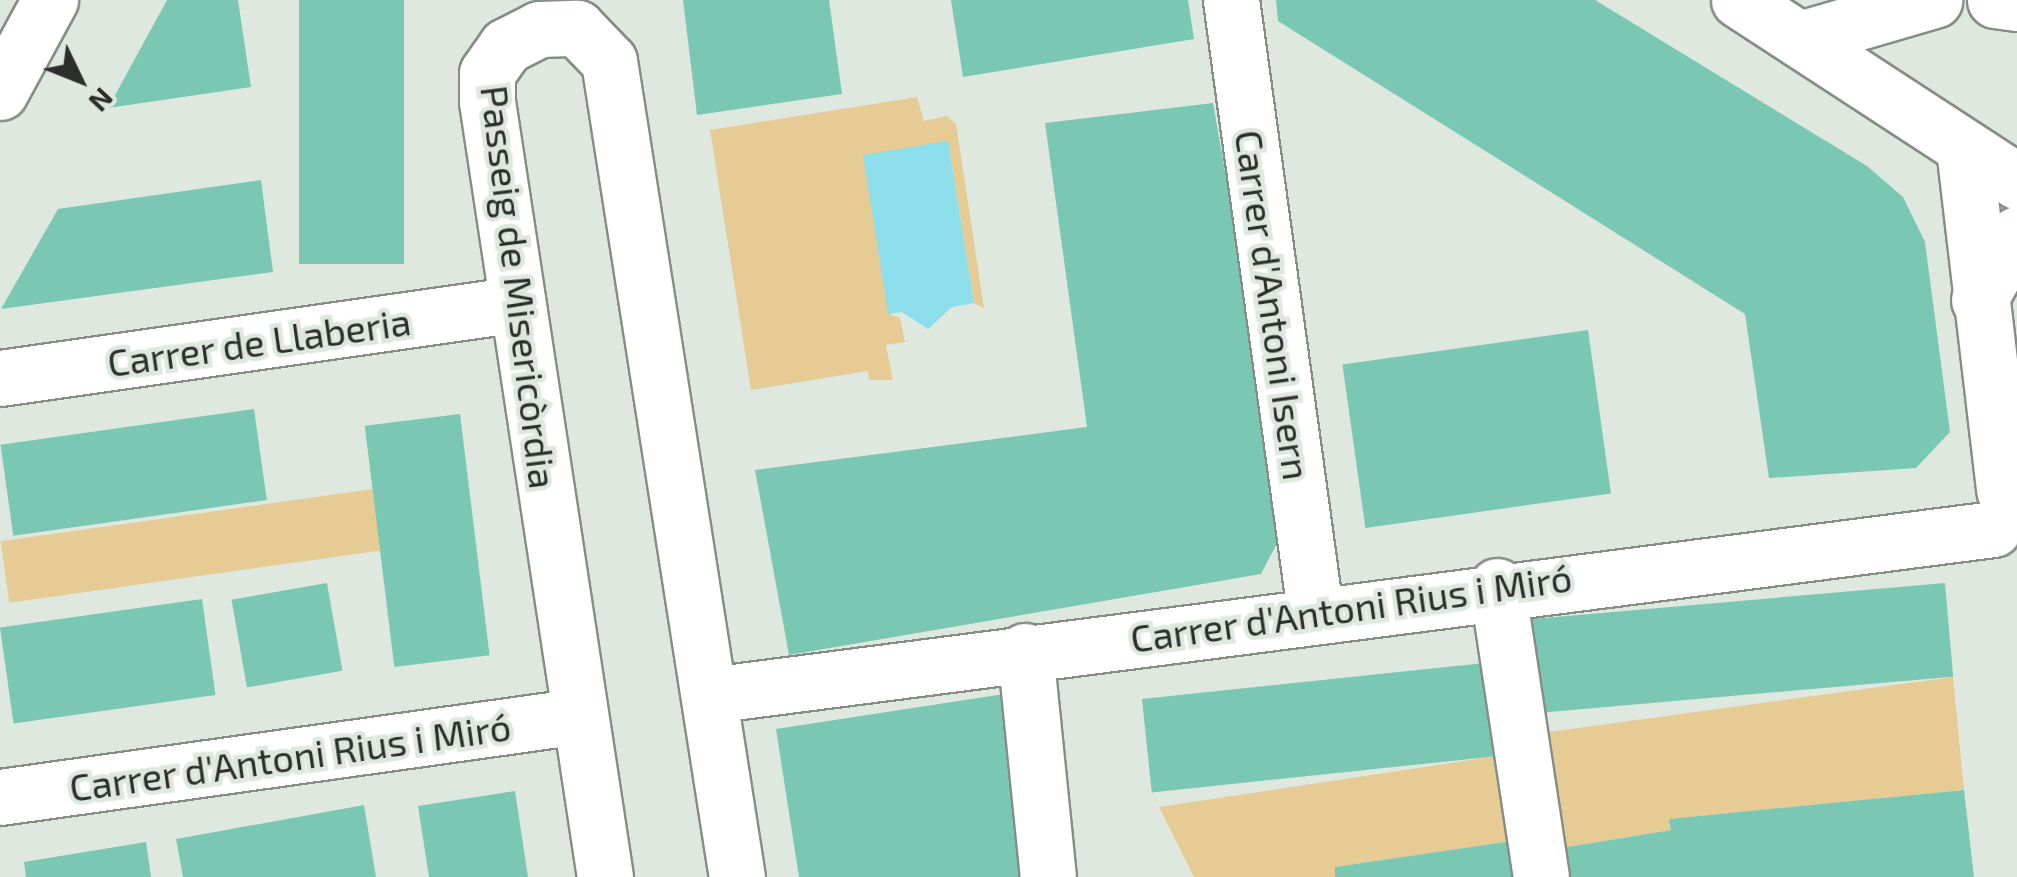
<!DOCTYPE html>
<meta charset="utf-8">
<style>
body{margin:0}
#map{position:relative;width:2017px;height:877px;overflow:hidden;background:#dfe8df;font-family:"Exo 2",sans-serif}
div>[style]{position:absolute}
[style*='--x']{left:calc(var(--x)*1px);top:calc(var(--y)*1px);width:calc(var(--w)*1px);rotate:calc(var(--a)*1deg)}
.green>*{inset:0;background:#e6cb95;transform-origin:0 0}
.water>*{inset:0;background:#8bdeea}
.building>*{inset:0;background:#7ac8b4;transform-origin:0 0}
.roads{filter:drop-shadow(2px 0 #858d85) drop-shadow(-2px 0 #858d85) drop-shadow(0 2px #858d85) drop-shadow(0 -2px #858d85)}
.minor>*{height:55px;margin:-27.5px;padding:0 27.5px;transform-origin:27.5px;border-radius:27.5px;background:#fff}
.major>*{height:55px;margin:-27.5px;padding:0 27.5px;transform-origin:27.5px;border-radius:27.5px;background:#fff}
span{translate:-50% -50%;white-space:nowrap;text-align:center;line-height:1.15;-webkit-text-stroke:9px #dfe8df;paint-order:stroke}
.street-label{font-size:38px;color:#2b2e2b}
.north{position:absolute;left:30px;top:30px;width:100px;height:100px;-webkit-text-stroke:8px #dfe8df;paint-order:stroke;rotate:133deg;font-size:28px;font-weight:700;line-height:40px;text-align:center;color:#2b2e2b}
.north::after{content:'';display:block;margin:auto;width:35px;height:45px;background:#2b2e2b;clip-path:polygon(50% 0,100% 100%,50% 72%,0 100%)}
</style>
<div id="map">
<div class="green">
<i style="clip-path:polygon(917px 97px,924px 121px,947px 116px,956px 124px,984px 308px,974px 303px,948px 141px,888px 314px,900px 318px,905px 342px,886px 345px,893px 380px,869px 380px,868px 371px,751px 390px,710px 130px)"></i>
<i style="left:373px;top:489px;width:62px;height:376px;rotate:82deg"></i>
<i style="clip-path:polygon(1953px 677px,1964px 790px,1670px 819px,1671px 830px,1555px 849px,1534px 734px)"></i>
<i style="clip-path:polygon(1504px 755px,1518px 840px,1335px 867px,1335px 877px,1194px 877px,1159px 807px)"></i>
</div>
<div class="water">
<i style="clip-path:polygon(948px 141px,974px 303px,952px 307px,928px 329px,902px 312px,888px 314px,863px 155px)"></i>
</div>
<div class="building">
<i style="clip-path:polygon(167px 0,238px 0,251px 87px,108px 108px)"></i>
<i style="left:299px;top:0;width:105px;height:264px"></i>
<i style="clip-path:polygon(683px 0,829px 0,842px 94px,697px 115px)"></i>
<i style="clip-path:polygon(951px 0,1188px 0,1194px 39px,963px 77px)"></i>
<i style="clip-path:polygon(1276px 0,1595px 0,1867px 166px,1903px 197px,1925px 242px,1950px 432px,1916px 468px,1769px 478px,1745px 314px,1278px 21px)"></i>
<i style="clip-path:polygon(1213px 103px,1287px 524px,1261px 574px,789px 655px,755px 470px,1087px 427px,1045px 123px)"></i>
<i style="clip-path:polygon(261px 180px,273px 272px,1px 309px,58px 209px)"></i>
<i style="left:1588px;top:330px;width:165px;height:248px;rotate:82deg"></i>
<i style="left:254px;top:409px;width:92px;height:256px;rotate:82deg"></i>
<i style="left:460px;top:414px;width:243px;height:96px;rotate:83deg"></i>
<i style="left:327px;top:583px;width:89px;height:97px;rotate:80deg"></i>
<i style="left:1945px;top:583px;width:94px;height:426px;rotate:85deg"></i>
<i style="left:202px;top:599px;width:97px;height:204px;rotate:82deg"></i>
<i style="left:1494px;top:662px;width:94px;height:354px;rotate:84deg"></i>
<i style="clip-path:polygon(1004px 694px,1032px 877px,799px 877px,776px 729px)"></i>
<i style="clip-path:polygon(1964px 790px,1974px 877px,1558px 877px,1555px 849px,1671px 830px,1669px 819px)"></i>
<i style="clip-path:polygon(515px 791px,528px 877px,429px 877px,418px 806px)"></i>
<i style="clip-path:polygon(364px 805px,376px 877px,183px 877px,176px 839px)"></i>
<i style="clip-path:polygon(1518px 840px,1522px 877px,1335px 877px,1335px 867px)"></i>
<i style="clip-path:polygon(146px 842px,151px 877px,26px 877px,24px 862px)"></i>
</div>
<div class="roads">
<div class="minor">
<i style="--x:1231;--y:0;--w:617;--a:82.17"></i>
<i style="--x:1995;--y:0;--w:22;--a:8"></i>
<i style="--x:1800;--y:39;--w:140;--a:-16.2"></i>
<i style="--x:1964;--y:148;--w:345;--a:83.3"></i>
<i style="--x:1979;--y:300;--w:76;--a:-60.1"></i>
<i style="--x:0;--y:378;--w:523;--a:-8.13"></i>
<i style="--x:1497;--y:586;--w:294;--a:81.4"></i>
<i style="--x:1025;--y:651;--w:227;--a:84.2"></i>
<i style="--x:710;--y:695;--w:1294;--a:-7.37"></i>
<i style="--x:0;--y:797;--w:585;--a:-7.96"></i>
<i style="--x:605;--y:877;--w:785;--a:-98.65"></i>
<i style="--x:487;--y:101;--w:28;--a:-90"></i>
<i style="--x:487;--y:73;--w:33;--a:-55"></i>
<i style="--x:506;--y:46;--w:37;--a:-27"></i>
<i style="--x:539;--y:29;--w:38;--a:-2"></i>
<i style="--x:577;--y:28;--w:46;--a:45.9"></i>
<i style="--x:609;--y:61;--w:826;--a:81.09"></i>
</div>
<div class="major">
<i style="--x:1739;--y:0;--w:332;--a:33.1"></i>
<i style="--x:0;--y:92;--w:105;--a:-61.5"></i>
</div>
</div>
<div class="street-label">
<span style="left:519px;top:287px;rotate:83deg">Passeig de Misericòrdia</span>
<span style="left:1273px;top:305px;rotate:82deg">Carrer d'Antoni Isern</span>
<span style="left:259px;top:342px;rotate:-8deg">Carrer de Llaberia</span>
<span style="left:1351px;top:608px;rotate:-8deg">Carrer d'Antoni Rius i Miró</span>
<span style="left:290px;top:757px;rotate:-8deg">Carrer d'Antoni Rius i Miró</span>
</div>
<div class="north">N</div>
</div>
